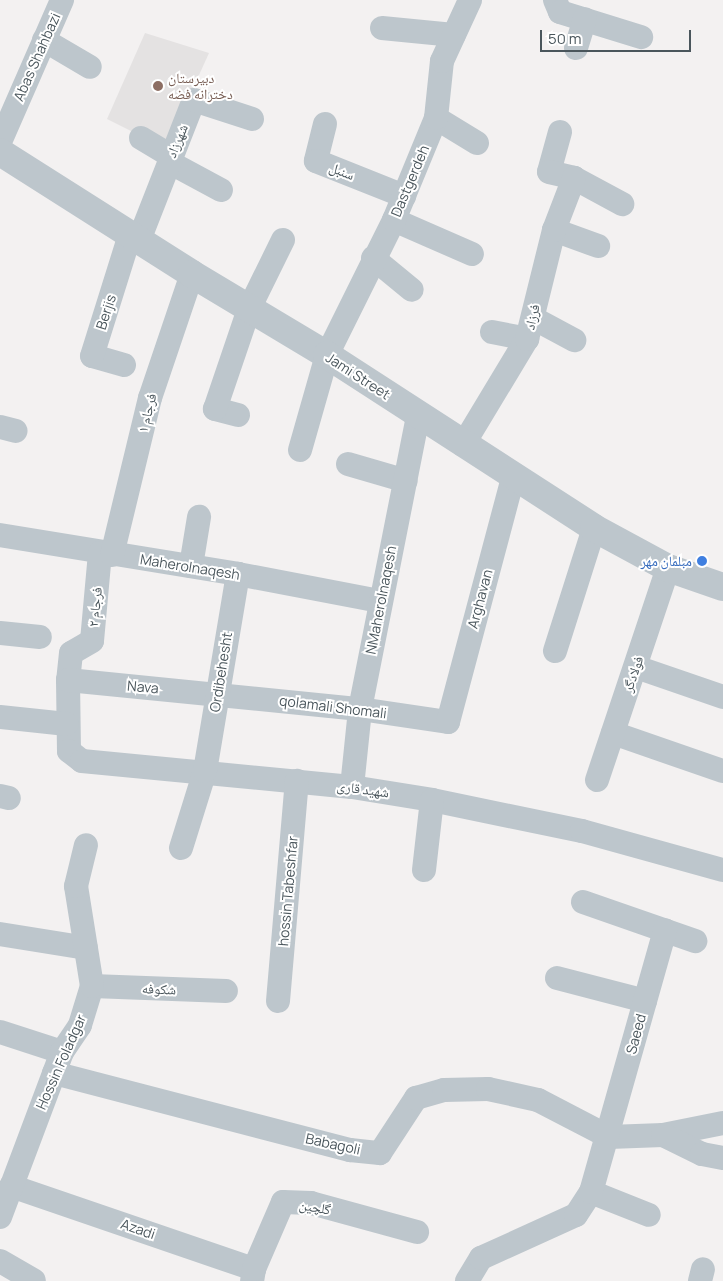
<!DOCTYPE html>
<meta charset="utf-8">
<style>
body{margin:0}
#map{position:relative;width:723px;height:1281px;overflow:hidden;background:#f3f1f1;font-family:Manrope,"Noto Naskh Arabic",sans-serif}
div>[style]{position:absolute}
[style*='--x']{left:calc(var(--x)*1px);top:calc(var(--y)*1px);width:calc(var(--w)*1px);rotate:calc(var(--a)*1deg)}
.education>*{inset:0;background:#e4e2e2}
.minor>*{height:24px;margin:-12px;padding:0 12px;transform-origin:12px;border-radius:12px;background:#bdc6cc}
.tertiary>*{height:28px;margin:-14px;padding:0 14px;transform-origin:14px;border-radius:14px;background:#bdc6cc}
.dots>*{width:14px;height:14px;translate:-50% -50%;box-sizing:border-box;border:2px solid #fff;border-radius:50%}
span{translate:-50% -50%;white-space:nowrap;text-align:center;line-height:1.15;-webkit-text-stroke:4px #fff;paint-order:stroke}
.street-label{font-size:14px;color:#4a565c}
.education-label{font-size:14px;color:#785e54}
.left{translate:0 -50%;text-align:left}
.shop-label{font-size:14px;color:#366cbe}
.right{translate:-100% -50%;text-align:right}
.scale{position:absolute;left:540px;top:30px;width:151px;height:22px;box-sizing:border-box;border:2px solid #4a565c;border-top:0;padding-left:6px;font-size:15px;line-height:18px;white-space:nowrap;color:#4a565c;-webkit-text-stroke:4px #fff;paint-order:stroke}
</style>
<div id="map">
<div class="education">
<i style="clip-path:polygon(145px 33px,209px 53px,171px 137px,161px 146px,107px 119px)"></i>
</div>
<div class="minor">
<i style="--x:555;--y:0;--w:13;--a:67"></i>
<i style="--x:560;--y:12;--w:85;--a:17.2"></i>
<i style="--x:382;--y:28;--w:72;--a:5.6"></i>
<i style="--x:44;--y:40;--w:53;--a:30.4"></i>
<i style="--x:576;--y:48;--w:30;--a:-73"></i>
<i style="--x:436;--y:118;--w:48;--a:31.4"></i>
<i style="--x:325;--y:124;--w:38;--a:104"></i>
<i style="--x:316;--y:161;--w:95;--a:21.7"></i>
<i style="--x:560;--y:132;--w:41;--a:105.4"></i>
<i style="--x:549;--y:172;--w:26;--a:13"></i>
<i style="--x:574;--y:178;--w:55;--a:28.4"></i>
<i style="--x:141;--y:138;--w:35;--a:31"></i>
<i style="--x:0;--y:142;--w:155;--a:-66.4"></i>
<i style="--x:169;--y:162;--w:59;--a:28.3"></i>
<i style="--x:394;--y:220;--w:85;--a:23.6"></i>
<i style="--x:554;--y:230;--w:47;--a:20"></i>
<i style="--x:139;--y:240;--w:150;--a:-68.6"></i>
<i style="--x:194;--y:100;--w:61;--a:18.1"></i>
<i style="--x:373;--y:258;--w:50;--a:39.4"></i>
<i style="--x:533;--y:318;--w:47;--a:28.2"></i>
<i style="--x:492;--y:332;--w:36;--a:11"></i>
<i style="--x:124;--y:365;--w:33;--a:-164"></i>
<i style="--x:92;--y:356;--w:127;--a:-72.6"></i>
<i style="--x:238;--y:415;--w:24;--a:-165"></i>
<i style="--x:215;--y:409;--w:106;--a:-71.2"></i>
<i style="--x:249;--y:309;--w:77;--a:-63.8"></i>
<i style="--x:0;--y:427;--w:16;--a:14"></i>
<i style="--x:463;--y:445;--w:124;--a:-58.9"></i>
<i style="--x:527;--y:339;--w:112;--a:-76.1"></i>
<i style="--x:554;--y:230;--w:56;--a:-69"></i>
<i style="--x:300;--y:450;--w:99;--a:-74.1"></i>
<i style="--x:327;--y:355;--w:151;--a:-63.6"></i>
<i style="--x:394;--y:220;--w:110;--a:-67.6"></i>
<i style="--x:436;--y:118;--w:57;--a:-84"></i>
<i style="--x:442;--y:61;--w:67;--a:-65.3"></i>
<i style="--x:348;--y:464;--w:60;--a:16.3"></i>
<i style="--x:0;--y:535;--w:241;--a:9.3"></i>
<i style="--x:238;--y:574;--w:144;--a:10.8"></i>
<i style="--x:100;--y:553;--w:88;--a:95.2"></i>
<i style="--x:92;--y:641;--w:24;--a:150"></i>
<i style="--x:71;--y:653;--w:27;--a:96"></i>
<i style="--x:68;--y:680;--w:71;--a:89.2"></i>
<i style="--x:69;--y:751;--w:16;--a:38"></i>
<i style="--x:82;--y:761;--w:271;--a:5.5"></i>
<i style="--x:352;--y:787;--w:81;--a:9.2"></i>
<i style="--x:432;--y:800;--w:153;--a:11.7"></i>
<i style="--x:582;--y:831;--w:146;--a:15.5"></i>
<i style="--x:112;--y:555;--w:162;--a:-76.4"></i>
<i style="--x:150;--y:398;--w:131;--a:-71.3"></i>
<i style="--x:191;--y:566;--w:50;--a:-80.7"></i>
<i style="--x:0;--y:633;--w:40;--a:5.7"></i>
<i style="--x:555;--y:651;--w:129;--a:-72.4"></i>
<i style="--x:636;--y:667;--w:92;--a:19"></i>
<i style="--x:68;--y:680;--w:293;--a:5.7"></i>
<i style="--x:360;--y:709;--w:89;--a:8.4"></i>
<i style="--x:448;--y:722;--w:253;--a:-75.1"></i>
<i style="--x:0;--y:717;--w:67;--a:6"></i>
<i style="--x:613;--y:733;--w:116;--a:19.1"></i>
<i style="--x:597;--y:780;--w:224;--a:-71.5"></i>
<i style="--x:352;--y:787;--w:78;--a:-84.1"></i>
<i style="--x:360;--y:709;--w:300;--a:-78.8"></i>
<i style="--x:0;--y:796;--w:9;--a:13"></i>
<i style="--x:181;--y:848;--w:81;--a:-72.7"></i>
<i style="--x:205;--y:771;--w:200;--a:-80.5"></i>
<i style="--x:424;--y:870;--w:70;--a:-83.5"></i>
<i style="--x:583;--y:902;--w:119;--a:19.2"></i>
<i style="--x:0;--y:934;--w:87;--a:9.2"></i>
<i style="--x:557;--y:978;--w:91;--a:14.6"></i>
<i style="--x:92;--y:986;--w:134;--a:2.1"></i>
<i style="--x:278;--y:1001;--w:221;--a:-85.1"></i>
<i style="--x:0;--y:1032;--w:65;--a:17.9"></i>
<i style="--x:54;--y:1073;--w:306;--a:14.6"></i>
<i style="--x:350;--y:1150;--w:30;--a:6"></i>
<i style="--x:380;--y:1153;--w:66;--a:-56.8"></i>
<i style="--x:416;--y:1098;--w:29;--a:-16"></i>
<i style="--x:444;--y:1090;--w:44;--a:-1.3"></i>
<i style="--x:488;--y:1089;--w:51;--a:12.4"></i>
<i style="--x:538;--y:1100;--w:80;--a:27.5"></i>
<i style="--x:609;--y:1137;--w:54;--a:-2.1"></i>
<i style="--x:663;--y:1135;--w:61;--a:-11.3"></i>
<i style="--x:663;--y:1135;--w:43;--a:26"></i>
<i style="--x:702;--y:1154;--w:21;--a:11"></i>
<i style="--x:11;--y:1186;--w:257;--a:18.9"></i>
<i style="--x:254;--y:1269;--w:12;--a:99"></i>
<i style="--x:591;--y:1192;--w:62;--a:21.6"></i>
<i style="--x:0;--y:1217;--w:176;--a:-69.4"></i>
<i style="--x:62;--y:1052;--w:32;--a:-56"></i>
<i style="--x:80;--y:1025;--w:41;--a:-72.9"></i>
<i style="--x:92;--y:986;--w:101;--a:-99.1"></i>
<i style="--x:76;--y:886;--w:42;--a:-76.3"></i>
<i style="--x:0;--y:1261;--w:39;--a:30"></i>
<i style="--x:254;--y:1269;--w:73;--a:-66.6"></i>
<i style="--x:283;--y:1202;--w:28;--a:2"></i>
<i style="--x:311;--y:1203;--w:110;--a:15.3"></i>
<i style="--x:467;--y:1281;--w:27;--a:-59"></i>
<i style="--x:481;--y:1258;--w:104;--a:-24.4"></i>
<i style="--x:576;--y:1215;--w:27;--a:-57"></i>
<i style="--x:591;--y:1192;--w:272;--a:-74.2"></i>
<i style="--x:700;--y:1281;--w:12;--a:-76"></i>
</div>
<div class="tertiary">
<i style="--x:0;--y:152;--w:227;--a:32.4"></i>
<i style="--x:192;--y:274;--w:157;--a:31"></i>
<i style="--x:327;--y:355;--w:318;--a:32.9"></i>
<i style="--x:594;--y:528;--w:84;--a:28.4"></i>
<i style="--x:668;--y:568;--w:58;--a:19.1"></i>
</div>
<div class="dots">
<i style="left:158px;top:86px;background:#8d6e63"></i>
<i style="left:702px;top:561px;background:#3f7fe0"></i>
</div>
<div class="street-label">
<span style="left:37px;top:57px;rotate:-66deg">Abas Shahbazi</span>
<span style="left:177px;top:141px;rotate:-68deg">شهرزاد</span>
<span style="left:342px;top:171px;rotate:21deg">سنبل</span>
<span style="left:410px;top:181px;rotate:-67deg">Dastgerdeh</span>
<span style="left:106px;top:312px;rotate:-72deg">Berjis</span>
<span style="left:532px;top:317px;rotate:-77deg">فرزاد</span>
<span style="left:358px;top:376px;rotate:33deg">Jami Street</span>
<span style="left:147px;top:413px;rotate:-76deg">فرجام ۱</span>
<span style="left:190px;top:567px;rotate:9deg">Maherolnaqesh</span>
<span style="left:480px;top:599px;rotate:-75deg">Arghavan</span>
<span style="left:381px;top:600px;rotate:-79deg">NMaherolnaqesh</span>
<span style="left:95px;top:607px;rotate:-84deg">فرجام ۲</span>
<span style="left:221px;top:672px;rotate:-81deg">Ordibehesht</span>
<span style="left:633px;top:674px;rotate:-71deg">فولادگر</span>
<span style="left:143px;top:687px;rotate:5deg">Nava</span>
<span style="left:333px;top:707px;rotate:7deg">qolamali Shomali</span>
<span style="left:363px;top:789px;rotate:8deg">شهید قاری</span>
<span style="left:288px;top:891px;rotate:-85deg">hossin Tabeshfar</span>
<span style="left:159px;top:989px;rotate:2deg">شکوفه</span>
<span style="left:636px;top:1034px;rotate:-75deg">Saeed</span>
<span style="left:61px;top:1062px;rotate:-66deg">Hossin Foladgar</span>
<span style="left:333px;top:1144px;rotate:12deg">Babagoli</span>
<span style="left:315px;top:1207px;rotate:10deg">گلچین</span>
<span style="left:138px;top:1229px;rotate:19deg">Azadi</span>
</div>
<div class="education-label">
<span class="left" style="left:168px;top:86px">دبیرستان<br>دخترانه فضه</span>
</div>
<div class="shop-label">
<span class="right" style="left:692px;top:561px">مبلمان مهر</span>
</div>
<div class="scale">50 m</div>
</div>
